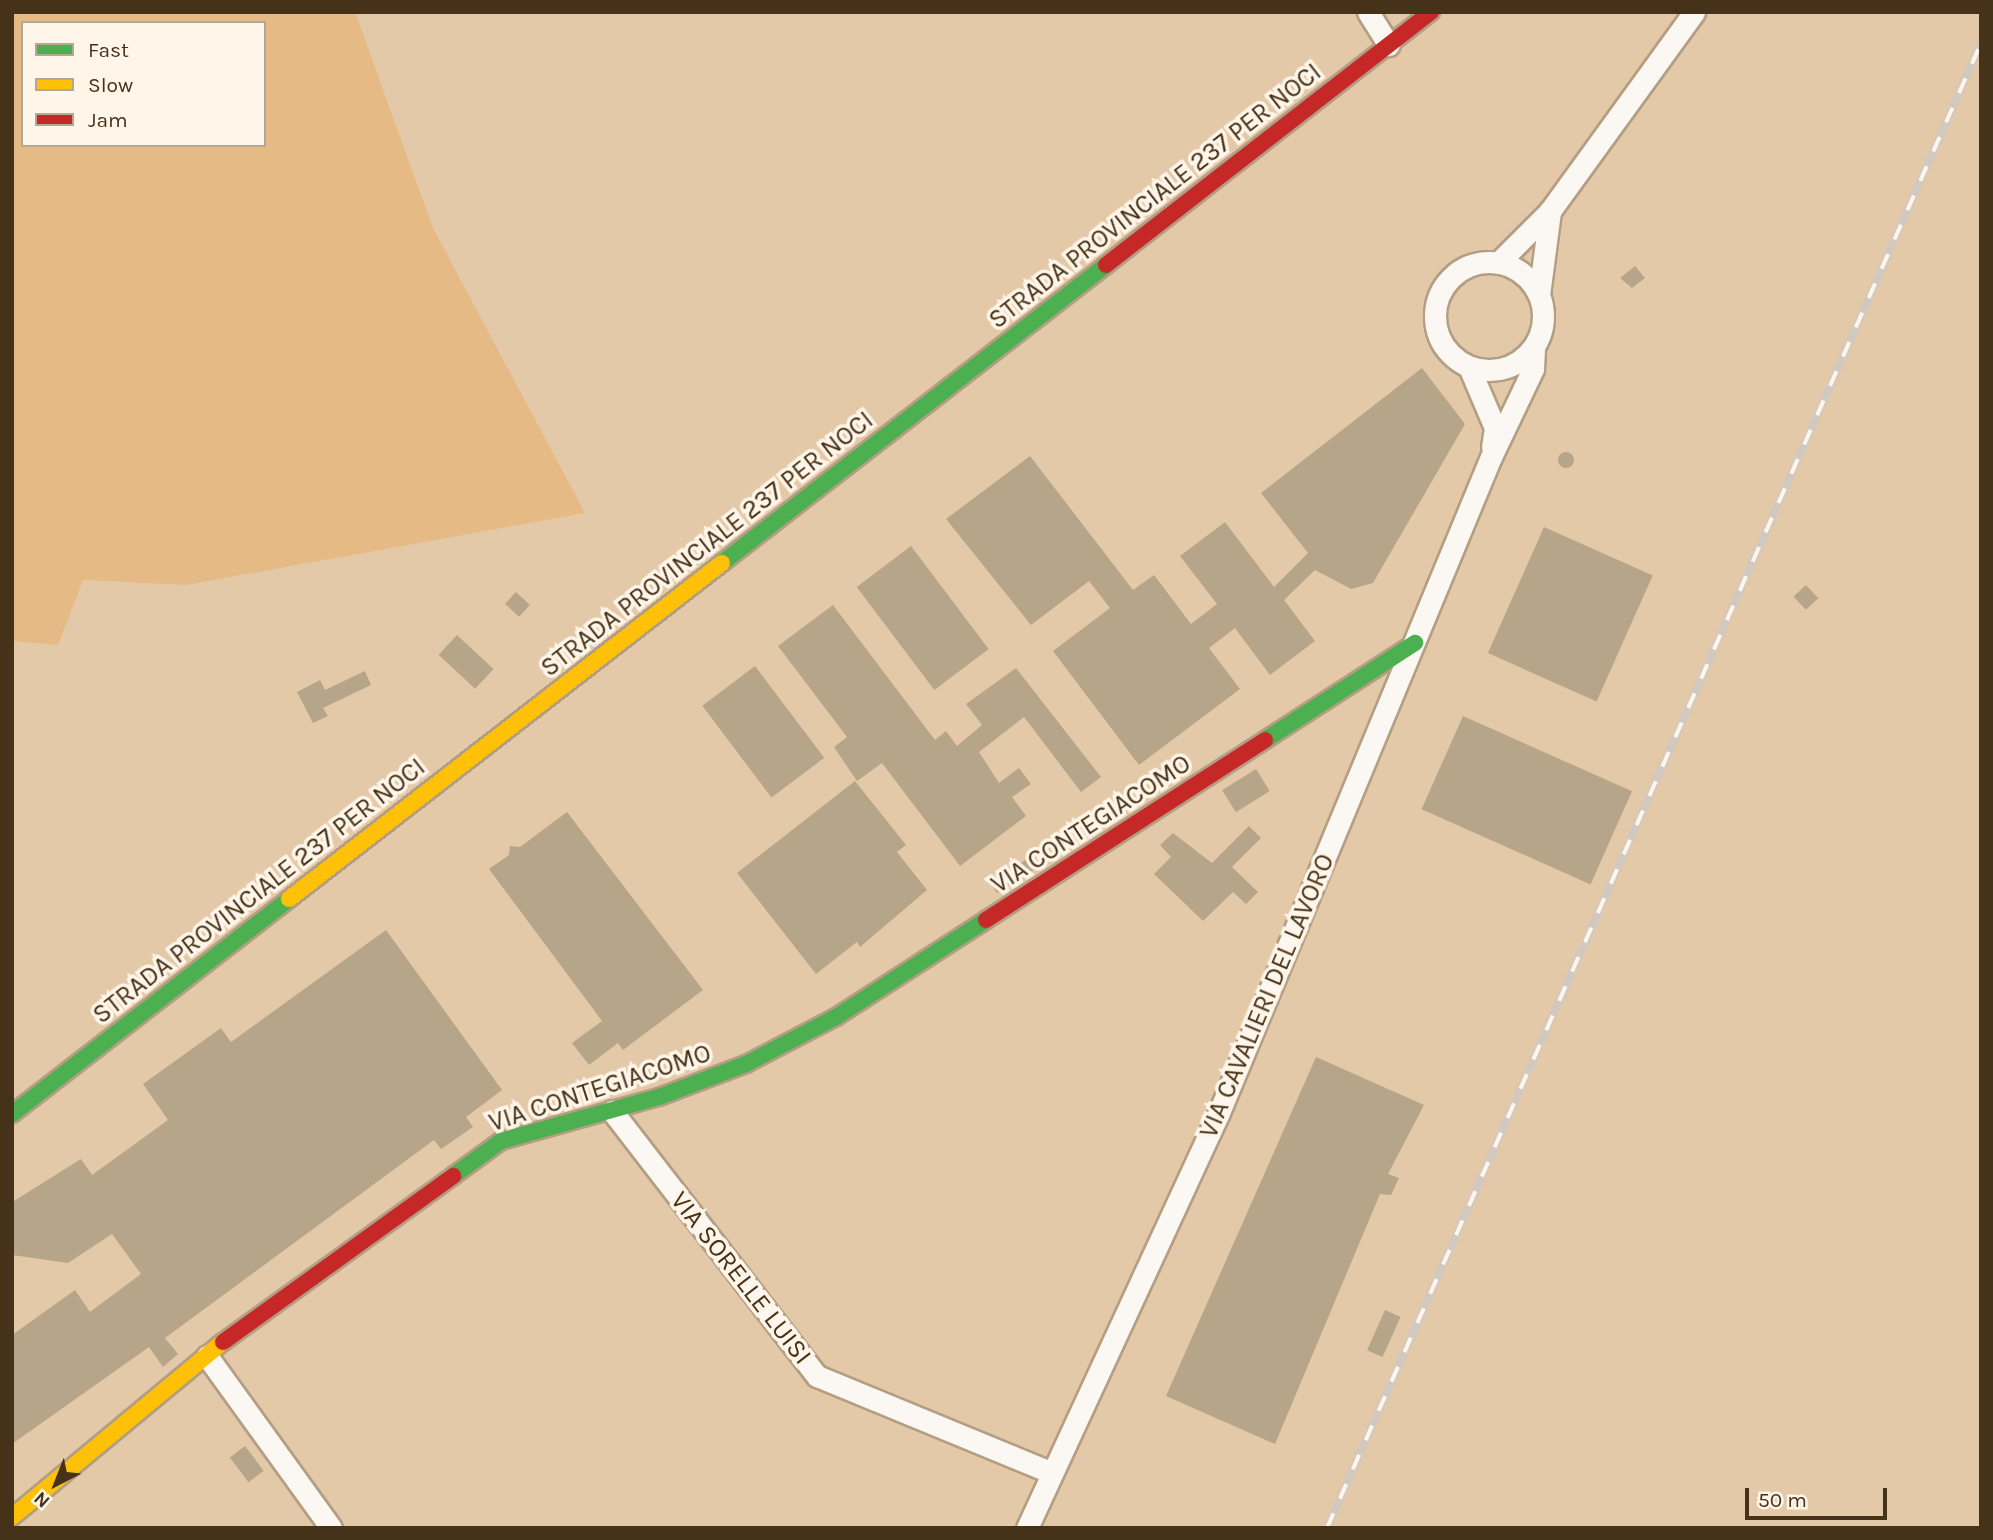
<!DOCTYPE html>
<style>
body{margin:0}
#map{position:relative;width:1993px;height:1540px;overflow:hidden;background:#e4c9a8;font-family:Karla,sans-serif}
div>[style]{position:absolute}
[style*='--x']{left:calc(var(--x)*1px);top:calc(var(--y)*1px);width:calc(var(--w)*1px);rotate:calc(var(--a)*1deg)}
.green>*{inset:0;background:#e5ba85}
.building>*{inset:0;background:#b6a589;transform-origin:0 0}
.round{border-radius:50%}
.roads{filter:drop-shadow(2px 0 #b39e83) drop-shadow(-2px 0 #b39e83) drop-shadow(0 2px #b39e83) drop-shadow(0 -2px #b39e83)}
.street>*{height:21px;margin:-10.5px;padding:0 10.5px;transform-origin:10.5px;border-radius:10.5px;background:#fbf7f2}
.street>.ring{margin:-10.5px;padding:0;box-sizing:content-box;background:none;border:21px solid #fbf7f2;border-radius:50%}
.fast>*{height:16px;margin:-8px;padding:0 8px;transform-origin:8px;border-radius:8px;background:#4caf50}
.slow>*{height:16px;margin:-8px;padding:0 8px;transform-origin:8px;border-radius:8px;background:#ffc107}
.jam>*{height:16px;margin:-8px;padding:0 8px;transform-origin:8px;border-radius:8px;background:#c62828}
.rail>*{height:8px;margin-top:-4px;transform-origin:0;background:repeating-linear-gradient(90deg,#fff5e9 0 16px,#d1c9bf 0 32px);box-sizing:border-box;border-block:2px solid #d1c9bf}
span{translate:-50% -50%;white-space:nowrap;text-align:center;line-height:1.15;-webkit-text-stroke:7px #fff5e9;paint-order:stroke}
.street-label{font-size:26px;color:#453219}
.frame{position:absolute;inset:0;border:14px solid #453219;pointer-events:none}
.legend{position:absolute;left:21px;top:21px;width:245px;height:126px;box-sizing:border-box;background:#fff5e9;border:2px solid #b5a796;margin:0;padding:9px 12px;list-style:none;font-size:21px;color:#453219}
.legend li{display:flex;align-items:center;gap:14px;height:35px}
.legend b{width:35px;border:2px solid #b5a796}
.north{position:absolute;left:21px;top:1449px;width:70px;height:70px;-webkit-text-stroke:5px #fff5e9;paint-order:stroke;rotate:222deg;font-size:19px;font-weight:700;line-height:28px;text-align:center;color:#453219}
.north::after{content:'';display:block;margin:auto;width:24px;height:32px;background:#453219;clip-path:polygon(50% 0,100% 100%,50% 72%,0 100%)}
.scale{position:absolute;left:1745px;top:1488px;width:142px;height:32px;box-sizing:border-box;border:4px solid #453219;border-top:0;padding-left:9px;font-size:21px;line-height:24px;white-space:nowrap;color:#453219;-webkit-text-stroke:5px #fff5e9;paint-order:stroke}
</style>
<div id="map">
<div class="green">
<i style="clip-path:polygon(evenodd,12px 12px,355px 12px,433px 228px,585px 513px,186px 585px,83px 580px,58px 645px,12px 641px,12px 12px,23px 23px,264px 23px,264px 145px,23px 145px,23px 23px)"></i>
</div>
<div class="building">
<i style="clip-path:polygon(1635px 266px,1645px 278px,1632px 288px,1620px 278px)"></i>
<i style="clip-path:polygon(1422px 368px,1465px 424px,1373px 583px,1351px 589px,1315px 570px,1284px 600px,1315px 641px,1270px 675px,1235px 628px,1209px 648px,1240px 689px,1139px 765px,1053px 651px,1110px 608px,1089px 581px,1031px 625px,946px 519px,1030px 456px,1133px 590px,1154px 575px,1191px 624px,1217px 604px,1180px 556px,1225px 522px,1274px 587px,1308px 553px,1261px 493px)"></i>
<i class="round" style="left:1558px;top:452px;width:16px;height:16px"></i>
<i style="left:1544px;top:527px;width:119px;height:138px;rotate:24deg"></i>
<i style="left:911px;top:546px;width:129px;height:68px;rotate:53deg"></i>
<i style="left:1806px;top:585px;width:18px;height:17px;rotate:47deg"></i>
<i style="left:516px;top:592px;width:19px;height:16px;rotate:43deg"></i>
<i style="clip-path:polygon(833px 605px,935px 740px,946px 731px,957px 746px,982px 725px,966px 704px,1016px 668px,1101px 777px,1081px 792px,1024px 717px,979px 752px,999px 783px,1019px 768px,1031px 784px,1012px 797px,1026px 816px,960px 866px,882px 763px,857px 781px,834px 747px,847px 737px,778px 646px)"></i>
<i style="left:457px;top:635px;width:50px;height:27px;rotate:43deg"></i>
<i style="left:755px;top:666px;width:115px;height:66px;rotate:53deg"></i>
<i style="clip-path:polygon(365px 671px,371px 685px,323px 708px,328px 716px,313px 723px,297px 692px,320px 680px,325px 690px)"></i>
<i style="left:1463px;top:716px;width:185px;height:102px;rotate:24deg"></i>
<i style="left:1256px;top:769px;width:26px;height:40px;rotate:58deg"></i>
<i style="clip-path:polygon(855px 781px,906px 845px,897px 852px,927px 890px,860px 947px,857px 942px,816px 974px,737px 873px)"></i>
<i style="clip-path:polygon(567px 812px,703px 990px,623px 1050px,618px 1043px,589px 1065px,572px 1043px,602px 1021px,489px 869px,509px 855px,510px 846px,520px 847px)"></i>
<i style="clip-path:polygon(1249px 826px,1261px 838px,1232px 867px,1258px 892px,1246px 904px,1233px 892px,1203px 921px,1154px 874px,1171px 857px,1160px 845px,1173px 833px,1212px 863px)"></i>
<i style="clip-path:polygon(1028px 858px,1035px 869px,997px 893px,991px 884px)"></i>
<i style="clip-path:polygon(386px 930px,502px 1090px,466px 1117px,473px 1127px,441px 1149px,434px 1140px,165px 1338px,178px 1354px,163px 1367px,149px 1347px,12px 1444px,12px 1335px,75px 1290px,90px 1312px,141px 1274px,112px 1234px,68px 1263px,12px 1255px,14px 1201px,81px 1159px,92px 1175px,168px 1120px,143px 1084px,221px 1028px,231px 1042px)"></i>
<i style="clip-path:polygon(1316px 1057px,1424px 1105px,1388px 1174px,1399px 1178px,1391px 1195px,1380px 1194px,1275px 1444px,1166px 1396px)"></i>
<i style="left:1385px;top:1310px;width:17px;height:44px;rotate:24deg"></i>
<i style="left:245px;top:1446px;width:31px;height:19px;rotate:53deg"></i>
</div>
<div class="roads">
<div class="street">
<i style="--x:1368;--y:12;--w:39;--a:58"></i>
<i class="ring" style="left:1435px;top:262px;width:87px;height:87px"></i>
<i style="--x:1498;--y:263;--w:74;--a:-45"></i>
<i style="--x:1550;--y:211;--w:246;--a:-54.1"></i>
<i style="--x:1539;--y:295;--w:85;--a:-82.5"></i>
<i style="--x:1469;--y:367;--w:66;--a:66.9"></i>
<i style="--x:1495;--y:428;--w:19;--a:99"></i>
<i style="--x:612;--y:1111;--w:335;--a:52.3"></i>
<i style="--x:817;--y:1376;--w:254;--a:22.4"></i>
<i style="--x:207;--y:1356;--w:212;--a:54.2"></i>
<i style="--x:1027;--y:1528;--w:455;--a:-65.2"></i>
<i style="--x:1218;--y:1115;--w:712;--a:-67.47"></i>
<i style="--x:1491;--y:457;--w:98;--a:-64.5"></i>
<i style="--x:1533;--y:369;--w:22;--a:-87"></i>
</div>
<div class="fast">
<i style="--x:722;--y:563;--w:486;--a:-37.8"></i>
<i style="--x:1265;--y:740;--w:179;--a:-32.9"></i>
<i style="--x:12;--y:1114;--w:351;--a:-37.8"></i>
<i style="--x:453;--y:1176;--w:59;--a:-36.1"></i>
<i style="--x:501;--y:1141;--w:164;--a:-15.6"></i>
<i style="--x:659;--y:1097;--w:93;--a:-20.8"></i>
<i style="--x:746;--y:1064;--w:102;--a:-27.6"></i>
<i style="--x:836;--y:1017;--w:179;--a:-32.9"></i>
</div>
<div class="slow">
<i style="--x:289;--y:899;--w:548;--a:-37.81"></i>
<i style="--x:12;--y:1517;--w:274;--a:-39.7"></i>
</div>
<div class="jam">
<i style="--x:1106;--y:265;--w:412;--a:-37.9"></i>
<i style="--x:986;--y:920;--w:332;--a:-32.8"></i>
<i style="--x:223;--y:1342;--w:284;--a:-35.8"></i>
</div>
</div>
<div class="rail">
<i style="--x:1327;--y:1528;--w:1623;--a:-66.23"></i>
</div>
<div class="street-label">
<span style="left:1155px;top:196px;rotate:-38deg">STRADA PROVINCIALE 237 PER NOCI</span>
<span style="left:707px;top:544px;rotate:-38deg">STRADA PROVINCIALE 237 PER NOCI</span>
<span style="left:1091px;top:824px;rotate:-33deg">VIA CONTEGIACOMO</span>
<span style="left:259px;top:891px;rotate:-38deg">STRADA PROVINCIALE 237 PER NOCI</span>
<span style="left:1267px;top:996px;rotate:-67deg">VIA CAVALIERI DEL LAVORO</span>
<span style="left:600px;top:1088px;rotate:-18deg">VIA CONTEGIACOMO</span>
<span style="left:741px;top:1278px;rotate:52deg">VIA SORELLE LUISI</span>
</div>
<div class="frame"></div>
<ul class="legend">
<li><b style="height:9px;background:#4caf50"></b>Fast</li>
<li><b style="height:9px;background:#ffc107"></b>Slow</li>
<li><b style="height:9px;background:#c62828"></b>Jam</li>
</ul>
<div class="north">N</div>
<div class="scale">50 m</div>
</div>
